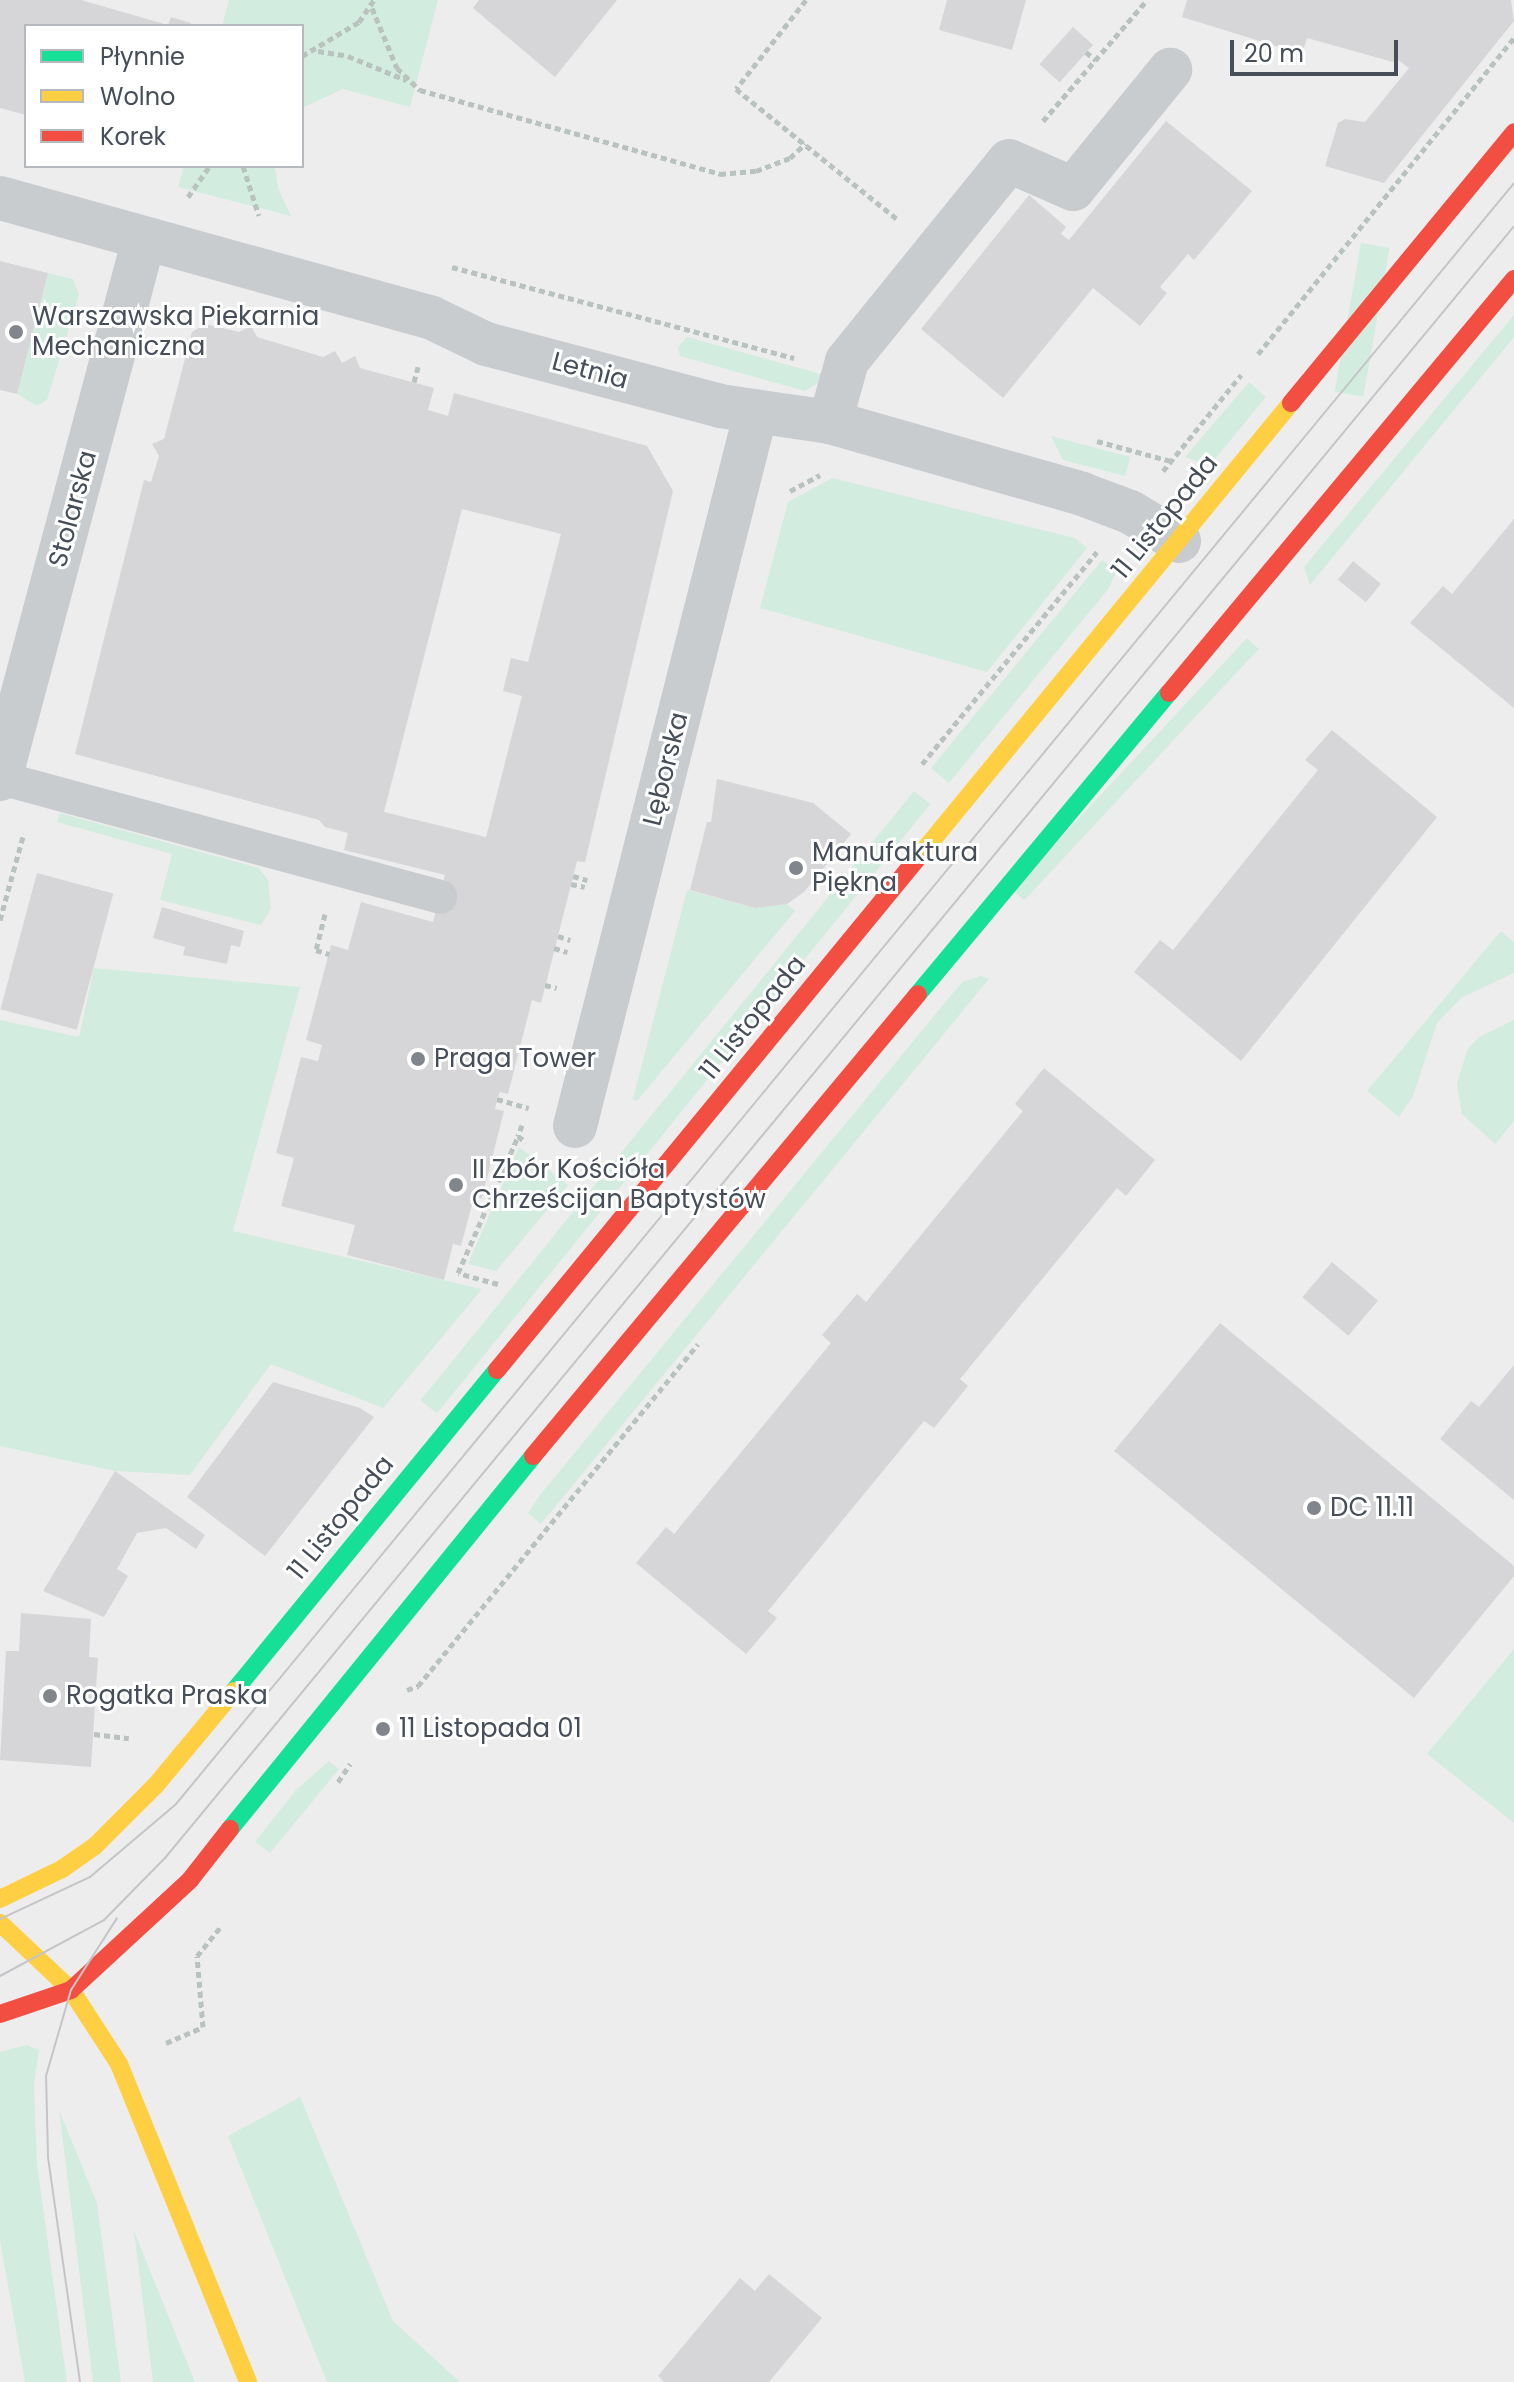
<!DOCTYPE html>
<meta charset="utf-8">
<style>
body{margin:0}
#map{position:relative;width:1514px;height:2382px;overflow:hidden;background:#eeeded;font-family:Poppins,sans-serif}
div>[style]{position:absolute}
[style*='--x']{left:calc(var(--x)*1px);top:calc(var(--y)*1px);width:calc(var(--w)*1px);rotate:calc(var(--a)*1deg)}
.green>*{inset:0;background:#d2ecdf;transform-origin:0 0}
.building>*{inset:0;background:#d6d5d7;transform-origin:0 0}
.path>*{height:5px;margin-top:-2.5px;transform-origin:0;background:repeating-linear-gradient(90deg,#b8c2bf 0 6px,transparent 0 10px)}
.lane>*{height:34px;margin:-17px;padding:0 17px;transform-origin:17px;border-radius:17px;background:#c9ccce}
.street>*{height:44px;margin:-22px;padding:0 22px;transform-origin:22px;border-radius:22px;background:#c9ccce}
.fast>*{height:18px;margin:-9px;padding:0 9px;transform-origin:9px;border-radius:9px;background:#16e098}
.slow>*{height:18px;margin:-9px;padding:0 9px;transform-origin:9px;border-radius:9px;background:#ffcf43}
.jam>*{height:18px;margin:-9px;padding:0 9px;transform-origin:9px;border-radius:9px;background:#f24e42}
.tram>*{height:2px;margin:-1px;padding:0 1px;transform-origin:1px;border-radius:1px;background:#c4c5c8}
.dots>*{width:22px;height:22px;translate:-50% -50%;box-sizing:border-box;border:4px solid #fff;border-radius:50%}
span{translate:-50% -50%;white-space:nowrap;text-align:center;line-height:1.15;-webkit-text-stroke:6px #fff;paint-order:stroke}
.poi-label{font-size:26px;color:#464e59}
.left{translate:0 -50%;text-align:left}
.street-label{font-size:26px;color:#464e59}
.legend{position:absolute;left:24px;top:24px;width:280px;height:144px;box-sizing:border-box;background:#fff;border:2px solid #b5b8bd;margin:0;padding:10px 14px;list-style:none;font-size:24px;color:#464e59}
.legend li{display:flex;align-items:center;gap:16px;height:40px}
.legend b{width:40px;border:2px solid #b5b8bd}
.scale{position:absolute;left:1230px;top:40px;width:168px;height:36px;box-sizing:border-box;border:4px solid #464e59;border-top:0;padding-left:10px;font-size:24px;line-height:28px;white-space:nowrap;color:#464e59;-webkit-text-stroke:6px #fff;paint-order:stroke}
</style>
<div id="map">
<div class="green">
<i style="clip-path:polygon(229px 0,438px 0,410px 107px,343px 89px,302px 108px,302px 26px,222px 26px)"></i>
<i style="clip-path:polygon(184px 166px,275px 166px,278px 188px,291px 216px,178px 187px)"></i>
<i style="left:1361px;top:243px;width:29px;height:151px;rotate:10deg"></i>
<i style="clip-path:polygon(48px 273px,73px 279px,79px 295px,47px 400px,37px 406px,17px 394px)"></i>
<i style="clip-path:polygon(1514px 315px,1514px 337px,1310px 585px,1304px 567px)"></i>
<i style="clip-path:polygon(687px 337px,821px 374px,818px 383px,805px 391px,680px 356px,678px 347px)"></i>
<i style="clip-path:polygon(1249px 382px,1266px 397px,1215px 459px,1205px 464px,1185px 457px)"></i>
<i style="clip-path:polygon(1051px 436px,1130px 457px,1125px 476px,1063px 460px)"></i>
<i style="clip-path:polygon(832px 478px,1075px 538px,1087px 548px,987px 672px,760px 608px,788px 502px)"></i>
<i style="clip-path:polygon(1102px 560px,1116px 572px,1109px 588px,949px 783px,931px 768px)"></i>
<i style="left:1247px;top:638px;width:16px;height:344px;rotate:43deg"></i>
<i style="left:914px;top:791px;width:21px;height:784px;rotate:39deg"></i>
<i style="clip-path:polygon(60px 813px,259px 868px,268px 880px,271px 908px,261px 925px,160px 900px,172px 854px,57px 822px)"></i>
<i style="clip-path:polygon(687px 890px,755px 908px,787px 904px,795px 911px,637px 1101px,633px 1099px)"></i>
<i style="clip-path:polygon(1501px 931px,1514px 942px,1514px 973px,1461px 998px,1437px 1023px,1413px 1096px,1399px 1117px,1367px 1091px)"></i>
<i style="clip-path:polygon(94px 968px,300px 987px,233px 1231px,482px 1289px,383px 1408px,271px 1364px,190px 1475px,115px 1471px,0 1446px,0 1020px,79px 1037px)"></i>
<i style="clip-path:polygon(981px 976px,989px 979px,541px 1524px,528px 1513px,540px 1495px,962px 982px)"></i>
<i style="clip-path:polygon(1514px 1020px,1514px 1121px,1495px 1144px,1462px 1114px,1457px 1084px,1467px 1050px,1479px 1037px)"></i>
<i style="clip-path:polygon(519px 1147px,568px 1185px,496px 1271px,468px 1264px)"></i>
<i style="clip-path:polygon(1514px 1649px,1514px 1823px,1427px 1754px)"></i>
<i style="clip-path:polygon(329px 1761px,339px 1769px,270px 1853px,255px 1842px,296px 1790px)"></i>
<i style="clip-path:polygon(27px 2045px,39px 2050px,34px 2085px,37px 2164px,67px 2382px,25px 2382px,0 2240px,0 2052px)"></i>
<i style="clip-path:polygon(300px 2097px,393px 2321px,460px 2382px,327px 2382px,228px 2136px)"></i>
<i style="clip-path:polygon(59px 2110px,97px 2203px,121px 2382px,93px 2382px)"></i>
<i style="clip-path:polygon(134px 2231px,195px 2382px,153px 2382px)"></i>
</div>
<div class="building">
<i style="clip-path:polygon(0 0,81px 0,168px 25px,171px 17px,191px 23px,190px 26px,26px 26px,26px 115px,0 108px)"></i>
<i style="clip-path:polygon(479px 0,617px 0,555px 77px,473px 8px)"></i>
<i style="clip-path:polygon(947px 0,1026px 0,1012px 50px,939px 30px)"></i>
<i style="clip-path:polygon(1187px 0,1511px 0,1514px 21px,1384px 183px,1325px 166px,1338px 123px,1345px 119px,1365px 122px,1409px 68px,1395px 58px,1393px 62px,1307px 38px,1302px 54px,1182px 17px)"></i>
<i style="left:1073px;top:27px;width:27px;height:50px;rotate:42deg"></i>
<i style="clip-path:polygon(1166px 121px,1252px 191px,1194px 260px,1188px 254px,1160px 287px,1167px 293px,1140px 326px,1093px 288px,1003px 398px,921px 329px,1029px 195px,1066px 227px,1061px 234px,1069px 240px)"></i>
<i style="clip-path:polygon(0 261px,48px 273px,17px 394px,0 390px)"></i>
<i style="clip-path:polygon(evenodd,205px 324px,239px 332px,251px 326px,257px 337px,323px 357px,335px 351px,342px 363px,355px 356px,360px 368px,434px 388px,428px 410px,448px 416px,454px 393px,647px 446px,673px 491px,585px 862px,577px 861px,541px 1003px,532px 1000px,508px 1094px,500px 1092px,497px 1099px,495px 1109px,504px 1111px,482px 1198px,474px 1197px,461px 1246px,453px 1244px,444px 1280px,347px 1255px,355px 1225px,281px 1206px,294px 1158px,276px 1153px,301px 1057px,318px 1061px,322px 1045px,306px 1040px,331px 945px,348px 950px,361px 902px,433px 922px,445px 875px,344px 850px,348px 833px,325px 827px,319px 820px,75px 754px,144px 480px,151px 482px,159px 456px,152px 444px,164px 439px,192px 332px,205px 324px,462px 509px,561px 534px,528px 662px,511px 658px,503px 691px,522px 696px,486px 837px,384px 812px,462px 509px)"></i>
<i style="clip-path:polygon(1514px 519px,1514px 708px,1410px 623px,1443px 586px,1452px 594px)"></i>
<i style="left:1353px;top:561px;width:36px;height:24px;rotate:39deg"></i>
<i style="clip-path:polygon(1332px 730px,1437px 817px,1241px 1061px,1134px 972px,1160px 940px,1173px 950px,1318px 770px,1305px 760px)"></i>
<i style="clip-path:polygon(717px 779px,813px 803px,851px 834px,804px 892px,787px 904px,755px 908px,690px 890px,707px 822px,711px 822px)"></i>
<i style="left:37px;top:873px;width:79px;height:141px;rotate:15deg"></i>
<i style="clip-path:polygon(162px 907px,244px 931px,240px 947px,231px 945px,227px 964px,183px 955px,185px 947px,153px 938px)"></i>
<i style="clip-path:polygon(1044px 1068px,1155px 1160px,1126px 1196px,1117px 1188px,960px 1379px,968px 1386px,934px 1428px,924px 1421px,768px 1611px,777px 1618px,746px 1654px,636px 1563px,666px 1527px,674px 1534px,831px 1343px,822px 1335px,857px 1294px,866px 1302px,1023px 1111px,1015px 1104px)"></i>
<i style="left:1332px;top:1262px;width:60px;height:46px;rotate:40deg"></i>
<i style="clip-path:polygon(1220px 1323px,1514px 1566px,1514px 1576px,1414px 1698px,1114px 1451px)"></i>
<i style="clip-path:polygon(1514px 1365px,1514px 1500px,1440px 1439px,1471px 1401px,1479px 1407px)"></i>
<i style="clip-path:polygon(273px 1382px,360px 1408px,374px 1417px,265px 1556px,187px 1497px)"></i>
<i style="clip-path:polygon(115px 1471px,205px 1535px,196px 1549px,166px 1528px,137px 1533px,117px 1569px,128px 1576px,104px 1617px,43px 1591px)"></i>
<i style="clip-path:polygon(21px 1613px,91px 1619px,89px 1657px,98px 1658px,91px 1767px,0 1760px,6px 1651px,19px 1651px)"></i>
<i style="clip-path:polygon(769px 2274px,822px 2318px,769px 2382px,664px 2382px,658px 2376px,740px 2278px,755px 2291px)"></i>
</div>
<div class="path">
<i style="--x:806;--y:0;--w:113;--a:128.2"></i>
<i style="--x:736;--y:89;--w:207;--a:38.9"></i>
<i style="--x:372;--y:8;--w:65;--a:67.4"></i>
<i style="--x:397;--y:68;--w:32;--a:44"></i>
<i style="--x:420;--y:90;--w:312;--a:15.6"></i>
<i style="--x:720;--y:174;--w:36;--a:-5"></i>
<i style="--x:756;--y:171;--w:36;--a:-21"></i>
<i style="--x:790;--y:158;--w:21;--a:-43"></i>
<i style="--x:318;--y:51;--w:30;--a:9"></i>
<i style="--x:348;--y:56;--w:63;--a:22.5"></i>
<i style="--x:1086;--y:52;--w:13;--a:39"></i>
<i style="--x:302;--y:56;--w:66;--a:-30.8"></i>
<i style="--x:359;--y:22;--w:27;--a:-56"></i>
<i style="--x:1043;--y:121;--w:160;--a:-49.3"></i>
<i style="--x:243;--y:166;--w:52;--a:72.3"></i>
<i style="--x:188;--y:197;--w:38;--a:-55"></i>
<i style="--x:452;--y:267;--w:354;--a:14.9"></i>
<i style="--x:1258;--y:354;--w:407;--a:-51"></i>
<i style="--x:414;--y:382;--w:16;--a:-75"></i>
<i style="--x:1097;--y:441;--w:77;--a:15.1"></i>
<i style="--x:1163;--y:471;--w:124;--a:-50.9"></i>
<i style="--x:790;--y:491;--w:34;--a:-28"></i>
<i style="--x:922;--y:764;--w:275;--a:-50.5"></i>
<i style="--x:573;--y:876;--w:15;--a:16"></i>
<i style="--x:571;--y:884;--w:14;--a:12"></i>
<i style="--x:325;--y:914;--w:37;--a:104"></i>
<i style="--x:316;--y:950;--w:14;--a:17"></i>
<i style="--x:0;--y:920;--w:90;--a:-74.6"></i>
<i style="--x:558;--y:936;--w:13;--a:18"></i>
<i style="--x:554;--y:948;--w:14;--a:17"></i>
<i style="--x:545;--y:985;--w:12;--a:14"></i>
<i style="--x:497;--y:1099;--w:33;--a:16"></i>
<i style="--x:522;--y:1125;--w:12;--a:110"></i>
<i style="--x:518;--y:1136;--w:10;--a:37"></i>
<i style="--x:483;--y:1191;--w:10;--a:17"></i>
<i style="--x:498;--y:1284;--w:41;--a:-164.6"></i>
<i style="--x:458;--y:1273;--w:150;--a:-66.3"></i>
<i style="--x:407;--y:1690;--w:12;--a:-20"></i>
<i style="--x:418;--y:1686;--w:442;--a:-50.7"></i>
<i style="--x:94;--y:1734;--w:35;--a:7"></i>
<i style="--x:338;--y:1782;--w:22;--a:-56"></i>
<i style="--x:166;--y:2043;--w:40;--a:-23.4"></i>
<i style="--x:203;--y:2027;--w:71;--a:-94.8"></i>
<i style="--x:197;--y:1956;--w:38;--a:-51"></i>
</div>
<div class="lane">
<i style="--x:0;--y:778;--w:456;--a:15.1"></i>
</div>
<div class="street">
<i style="--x:0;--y:198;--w:448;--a:15.5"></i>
<i style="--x:432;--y:318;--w:60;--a:25.7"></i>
<i style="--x:486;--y:344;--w:242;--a:14.8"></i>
<i style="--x:720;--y:406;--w:111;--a:8.3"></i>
<i style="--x:830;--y:422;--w:262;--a:15.9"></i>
<i style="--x:1082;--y:494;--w:51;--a:20.6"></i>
<i style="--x:1130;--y:512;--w:57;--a:30.6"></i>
<i style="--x:830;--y:422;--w:63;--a:-74.4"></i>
<i style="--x:847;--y:361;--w:257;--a:-51"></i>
<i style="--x:1009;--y:161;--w:70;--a:23.6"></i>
<i style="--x:1073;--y:189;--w:154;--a:-50.8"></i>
<i style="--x:0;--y:779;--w:559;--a:-75.07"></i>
<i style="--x:575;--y:1126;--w:737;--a:-75.78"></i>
</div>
<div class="fast">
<i style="--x:918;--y:994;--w:392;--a:-50.2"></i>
<i style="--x:234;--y:1691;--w:415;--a:-50.7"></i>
<i style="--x:230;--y:1829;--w:481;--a:-50.9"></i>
</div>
<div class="slow">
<i style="--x:916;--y:860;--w:591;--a:-50.63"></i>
<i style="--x:0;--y:1899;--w:69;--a:-25.8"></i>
<i style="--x:62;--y:1869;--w:40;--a:-34.9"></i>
<i style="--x:95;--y:1846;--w:86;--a:-45"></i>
<i style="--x:156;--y:1785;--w:122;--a:-50.3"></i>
<i style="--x:0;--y:1923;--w:98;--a:43.3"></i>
<i style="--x:71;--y:1990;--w:88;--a:57"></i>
<i style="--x:119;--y:2064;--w:343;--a:67.9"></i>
</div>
<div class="jam">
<i style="--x:1291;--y:403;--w:351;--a:-50.5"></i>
<i style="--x:1169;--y:693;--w:539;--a:-50.19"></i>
<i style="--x:497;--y:1370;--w:660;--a:-50.59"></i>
<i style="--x:533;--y:1456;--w:601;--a:-50.19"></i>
<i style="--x:0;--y:2014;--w:75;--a:-18.7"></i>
<i style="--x:71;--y:1990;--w:162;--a:-42.7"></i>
<i style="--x:190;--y:1880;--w:65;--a:-51.9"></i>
</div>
<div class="tram">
<i style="--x:0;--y:1919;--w:99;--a:-25"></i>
<i style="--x:90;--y:1877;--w:113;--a:-40.3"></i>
<i style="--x:176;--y:1804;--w:2102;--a:-50.46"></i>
<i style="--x:0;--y:1976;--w:118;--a:-28.3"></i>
<i style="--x:104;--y:1920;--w:87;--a:-45.5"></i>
<i style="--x:165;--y:1858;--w:2117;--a:-50.42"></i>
<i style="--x:80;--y:2382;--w:228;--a:-98.1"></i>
<i style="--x:48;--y:2156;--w:80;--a:-91.4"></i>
<i style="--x:46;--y:2076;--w:90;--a:-73.8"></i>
<i style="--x:71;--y:1990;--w:85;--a:-57.4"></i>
</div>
<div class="dots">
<i style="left:16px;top:332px;background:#81868d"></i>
<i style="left:796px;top:868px;background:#81868d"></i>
<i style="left:418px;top:1059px;background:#81868d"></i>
<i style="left:456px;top:1185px;background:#81868d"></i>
<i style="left:1314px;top:1508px;background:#81868d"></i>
<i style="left:50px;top:1696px;background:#81868d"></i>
<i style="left:383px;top:1729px;background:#81868d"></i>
</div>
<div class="poi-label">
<span class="left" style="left:32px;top:332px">Warszawska Piekarnia<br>Mechaniczna</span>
<span class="left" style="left:812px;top:868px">Manufaktura<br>Piękna</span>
<span class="left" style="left:434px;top:1059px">Praga Tower</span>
<span class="left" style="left:472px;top:1185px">II Zbór Kościóła<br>Chrześcijan Baptystów</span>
<span class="left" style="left:1330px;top:1508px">DC 11.11</span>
<span class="left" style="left:66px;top:1696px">Rogatka Praska</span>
<span class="left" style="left:399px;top:1729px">11 Listopada 01</span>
</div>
<div class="street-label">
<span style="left:590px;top:371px;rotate:15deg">Letnia</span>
<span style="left:73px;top:509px;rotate:-75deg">Stolarska</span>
<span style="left:1165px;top:517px;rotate:-51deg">11 Listopada</span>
<span style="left:666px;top:769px;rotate:-76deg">Lęborska</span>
<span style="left:753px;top:1018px;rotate:-51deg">11 Listopada</span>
<span style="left:341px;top:1518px;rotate:-51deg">11 Listopada</span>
</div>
<ul class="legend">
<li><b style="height:10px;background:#16e098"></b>Płynnie</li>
<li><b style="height:10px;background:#ffcf43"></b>Wolno</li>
<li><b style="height:10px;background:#f24e42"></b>Korek</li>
</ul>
<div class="scale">20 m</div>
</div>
